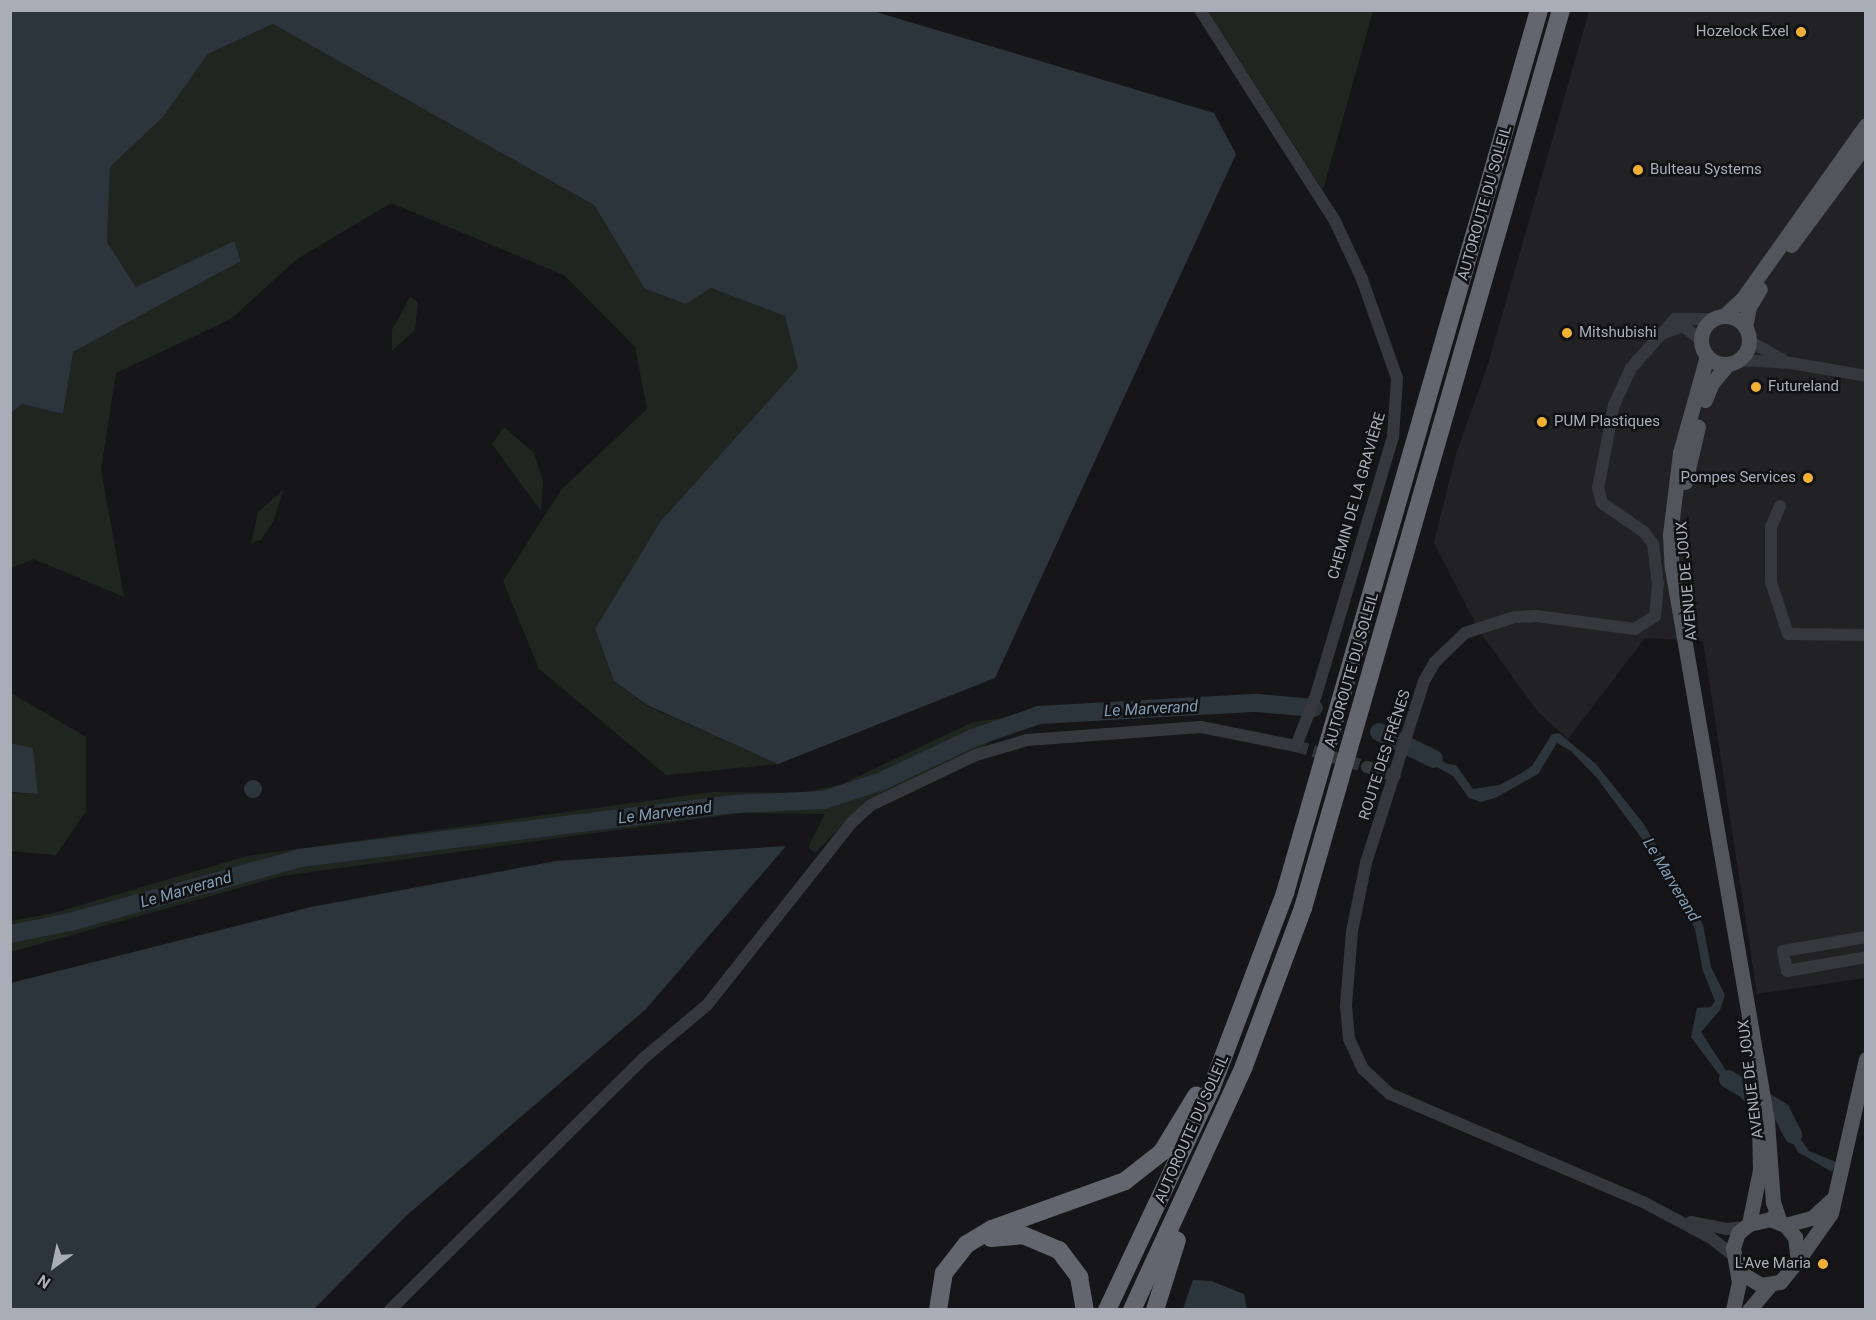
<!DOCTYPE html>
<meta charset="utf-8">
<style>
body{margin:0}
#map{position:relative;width:1876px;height:1320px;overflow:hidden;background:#161618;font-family:Roboto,sans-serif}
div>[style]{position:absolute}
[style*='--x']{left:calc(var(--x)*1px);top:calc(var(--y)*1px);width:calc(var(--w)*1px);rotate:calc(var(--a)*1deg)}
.built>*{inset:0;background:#222225}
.green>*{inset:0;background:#1e261f}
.water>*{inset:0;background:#2c353c}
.round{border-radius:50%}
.river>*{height:18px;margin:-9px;padding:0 9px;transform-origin:9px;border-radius:9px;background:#2c353c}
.minor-tunnel>*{height:12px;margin-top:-6px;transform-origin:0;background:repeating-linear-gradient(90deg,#333438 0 12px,transparent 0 18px)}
.minor>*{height:12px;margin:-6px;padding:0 6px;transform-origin:6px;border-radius:6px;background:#37383d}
.major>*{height:15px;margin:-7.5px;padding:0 7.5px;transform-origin:7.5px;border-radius:7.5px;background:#53555c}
.major>.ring{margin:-7.5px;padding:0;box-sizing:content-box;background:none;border:15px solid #53555c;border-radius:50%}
.highway>*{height:18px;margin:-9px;padding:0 9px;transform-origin:9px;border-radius:9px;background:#63666e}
.dots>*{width:16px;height:16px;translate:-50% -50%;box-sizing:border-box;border:3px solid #111113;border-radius:50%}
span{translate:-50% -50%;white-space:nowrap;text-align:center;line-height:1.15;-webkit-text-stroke:5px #111113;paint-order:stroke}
.poi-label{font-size:15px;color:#a8adb8}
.right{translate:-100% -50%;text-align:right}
.left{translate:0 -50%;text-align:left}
.street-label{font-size:15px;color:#a8adb8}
.water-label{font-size:16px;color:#7f9bb3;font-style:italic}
.frame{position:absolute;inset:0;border:12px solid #a8adb8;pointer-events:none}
.north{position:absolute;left:24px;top:1236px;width:60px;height:60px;-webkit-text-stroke:4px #111113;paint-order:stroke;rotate:213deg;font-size:16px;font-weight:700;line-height:24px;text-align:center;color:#a8adb8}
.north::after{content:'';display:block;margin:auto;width:21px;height:27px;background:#a8adb8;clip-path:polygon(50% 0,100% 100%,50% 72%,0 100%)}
</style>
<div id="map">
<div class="built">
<i style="clip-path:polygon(1589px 11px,1865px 11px,1865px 978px,1757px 994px,1703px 641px,1645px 638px,1568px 739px,1538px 712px,1480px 632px,1434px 543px,1456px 454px,1488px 364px)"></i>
</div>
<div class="green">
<i style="clip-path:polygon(1208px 11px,1373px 11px,1323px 190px)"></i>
<i style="clip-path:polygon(273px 24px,594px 205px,645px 289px,686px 304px,711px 288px,785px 316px,798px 368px,660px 522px,595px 629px,614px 681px,647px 706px,778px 764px,666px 775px,539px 669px,503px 581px,561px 490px,647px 409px,635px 347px,564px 275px,391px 203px,297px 259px,231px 319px,116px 373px,101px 470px,124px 597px,34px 559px,11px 568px,11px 413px,22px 404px,63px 414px,73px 352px,241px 261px,234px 241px,136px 287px,107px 242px,110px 167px,163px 117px,208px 54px)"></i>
<i style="clip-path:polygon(410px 297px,418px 302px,415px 330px,392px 351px,392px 330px)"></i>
<i style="clip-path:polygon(504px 427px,534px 453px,543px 482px,541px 511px,492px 444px)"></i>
<i style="clip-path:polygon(283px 490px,274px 520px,261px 540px,251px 543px,258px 512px)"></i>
<i style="clip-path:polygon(11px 693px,86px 737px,86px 811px,56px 855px,11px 851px,10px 793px,38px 794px,33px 748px,11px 743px)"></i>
<i style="clip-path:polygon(1012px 717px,985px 746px,867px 800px,815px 853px,808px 847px,825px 814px,741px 813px,282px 876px,11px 952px,11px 921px,54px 913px,247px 856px,712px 792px,802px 793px,842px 784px,973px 722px)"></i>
</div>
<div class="water">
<i style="clip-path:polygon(11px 10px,873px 11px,1214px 113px,1236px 154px,995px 678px,778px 764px,647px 705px,614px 681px,595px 629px,660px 522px,798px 368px,785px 316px,711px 288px,686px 304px,645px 289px,594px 205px,273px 24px,208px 54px,163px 117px,110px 167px,107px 242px,136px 287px,234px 241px,241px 261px,73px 352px,63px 414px,22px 404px,11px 413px)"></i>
<i style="clip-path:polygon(1559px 733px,1596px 764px,1643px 823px,1703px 925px,1711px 967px,1725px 995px,1720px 1010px,1701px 1032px,1733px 1081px,1747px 1084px,1746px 1103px,1720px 1076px,1691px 1037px,1697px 1008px,1711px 1007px,1715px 1001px,1703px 971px,1695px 929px,1657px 859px,1597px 778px,1571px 751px,1557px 743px,1538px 774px,1495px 798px,1481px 802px,1469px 798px,1453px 776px,1415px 755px,1411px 748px,1424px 748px,1447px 764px,1456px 765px,1473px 789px,1499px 785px,1520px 774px,1532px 766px,1552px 734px)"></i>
<i style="clip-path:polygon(11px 743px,33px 748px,38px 794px,11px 792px)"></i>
<i class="round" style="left:244px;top:780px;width:18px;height:18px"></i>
<i style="clip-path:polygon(786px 846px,646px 1009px,406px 1216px,314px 1309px,11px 1309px,11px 983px,311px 907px,556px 861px)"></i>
<i style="clip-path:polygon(1783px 1114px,1809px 1151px,1836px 1162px,1832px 1172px,1798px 1152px,1781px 1121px)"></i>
<i style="clip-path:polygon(1193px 1280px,1211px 1281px,1244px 1294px,1247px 1309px,1183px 1309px)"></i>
</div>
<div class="river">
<i style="--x:1379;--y:732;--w:61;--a:26.1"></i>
<i style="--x:10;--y:934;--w:61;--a:-11.3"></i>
<i style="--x:70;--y:922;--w:239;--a:-15.5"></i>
<i style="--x:300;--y:858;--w:439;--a:-7.1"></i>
<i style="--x:736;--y:804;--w:88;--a:-2.6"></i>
<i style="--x:824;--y:800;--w:61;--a:-18.1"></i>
<i style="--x:882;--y:781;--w:101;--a:-25.3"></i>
<i style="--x:973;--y:738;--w:70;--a:-19.2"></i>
<i style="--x:1039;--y:715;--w:218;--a:-3.2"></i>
<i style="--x:1257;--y:703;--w:57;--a:5"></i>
<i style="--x:1728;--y:1079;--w:62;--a:31.1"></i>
<i style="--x:1781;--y:1111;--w:27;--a:63"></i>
</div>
<div class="minor-tunnel">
<i style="--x:1296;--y:746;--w:74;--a:16.5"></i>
</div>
<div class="minor">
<i style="--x:1714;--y:319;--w:39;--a:180"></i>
<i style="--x:1675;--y:319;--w:66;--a:131.9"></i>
<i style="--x:1631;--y:368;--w:41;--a:114.7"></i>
<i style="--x:1614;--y:405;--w:64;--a:100.8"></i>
<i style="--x:1602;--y:468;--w:19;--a:102"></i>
<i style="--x:1598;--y:487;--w:16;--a:76"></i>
<i style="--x:1602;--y:503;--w:51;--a:34.6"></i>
<i style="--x:1644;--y:532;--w:15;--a:53"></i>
<i style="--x:1653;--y:544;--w:39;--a:83"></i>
<i style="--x:1658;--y:583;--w:33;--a:95"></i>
<i style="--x:1655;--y:616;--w:24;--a:147"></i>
<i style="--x:1635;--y:629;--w:100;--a:-172.5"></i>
<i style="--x:1536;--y:616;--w:21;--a:177"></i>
<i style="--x:1515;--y:617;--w:52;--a:162.3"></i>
<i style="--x:1465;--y:633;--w:42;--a:136"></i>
<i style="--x:1435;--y:662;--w:22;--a:120"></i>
<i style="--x:1424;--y:681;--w:191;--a:107.7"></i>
<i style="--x:1366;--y:863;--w:69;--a:101.6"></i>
<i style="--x:1352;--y:931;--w:74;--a:94.6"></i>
<i style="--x:1346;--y:1005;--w:34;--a:85"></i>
<i style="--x:1349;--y:1039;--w:33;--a:65"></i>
<i style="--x:1363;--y:1069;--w:37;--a:43"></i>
<i style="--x:1390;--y:1094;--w:277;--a:23.1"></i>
<i style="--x:1645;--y:1203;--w:75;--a:27.9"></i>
<i style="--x:1711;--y:1238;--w:28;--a:38"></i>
<i style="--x:1662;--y:334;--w:22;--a:-21"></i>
<i style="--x:1683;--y:326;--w:23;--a:38"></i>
<i style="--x:1749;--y:341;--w:38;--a:29"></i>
<i style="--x:1739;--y:360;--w:52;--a:3.3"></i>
<i style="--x:1791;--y:363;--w:76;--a:9.8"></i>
<i style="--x:1780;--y:506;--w:23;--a:113"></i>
<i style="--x:1771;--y:527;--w:55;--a:90"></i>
<i style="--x:1771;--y:582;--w:55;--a:71.9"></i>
<i style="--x:1788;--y:634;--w:78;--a:0.7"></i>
<i style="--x:1367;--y:767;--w:29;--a:18"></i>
<i style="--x:1866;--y:937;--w:84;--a:170.4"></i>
<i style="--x:1783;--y:951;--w:20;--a:79"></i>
<i style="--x:1787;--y:971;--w:80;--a:-10"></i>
<i style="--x:1691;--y:1222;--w:36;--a:11"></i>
<i style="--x:1726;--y:1229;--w:18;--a:-6"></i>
<i style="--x:390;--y:1310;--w:359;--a:-44.8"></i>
<i style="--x:645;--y:1057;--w:81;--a:-40"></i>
<i style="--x:707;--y:1005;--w:232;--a:-51.6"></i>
<i style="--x:851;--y:823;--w:27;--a:-42"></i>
<i style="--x:871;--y:805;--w:116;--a:-25.5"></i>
<i style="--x:976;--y:755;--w:53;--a:-16.4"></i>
<i style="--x:1027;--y:740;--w:174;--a:-4.3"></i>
<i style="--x:1201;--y:727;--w:97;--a:11.3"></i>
<i style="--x:1296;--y:746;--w:55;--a:-68.6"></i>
<i style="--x:1316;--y:695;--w:269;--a:-73.4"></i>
<i style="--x:1393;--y:437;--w:59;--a:-86.1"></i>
<i style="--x:1397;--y:378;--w:105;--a:-109.5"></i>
<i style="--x:1362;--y:279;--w:64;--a:-115"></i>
<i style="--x:1335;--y:221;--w:250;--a:-122.6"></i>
</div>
<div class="major">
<i style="--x:1791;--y:245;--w:126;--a:-53.4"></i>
<i style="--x:1724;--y:316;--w:26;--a:-43"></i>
<i style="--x:1743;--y:298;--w:212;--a:-54.6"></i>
<i class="ring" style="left:1701px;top:316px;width:33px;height:33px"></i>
<i style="--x:1745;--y:327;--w:20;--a:-79"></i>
<i style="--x:1749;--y:307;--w:21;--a:-59"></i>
<i style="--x:1707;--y:356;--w:101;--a:105.6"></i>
<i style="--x:1680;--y:453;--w:83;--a:97"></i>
<i style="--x:1670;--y:535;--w:33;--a:87"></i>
<i style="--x:1672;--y:568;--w:561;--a:80.25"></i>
<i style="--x:1767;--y:1121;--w:81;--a:85.8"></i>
<i style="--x:1773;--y:1202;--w:21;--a:71"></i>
<i style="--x:1705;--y:400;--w:18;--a:-68"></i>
<i style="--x:1712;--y:383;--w:25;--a:-50"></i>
<i style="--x:1685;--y:482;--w:57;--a:-76.9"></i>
<i style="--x:1749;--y:1224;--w:55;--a:-78.5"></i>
<i style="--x:1760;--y:1170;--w:49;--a:-91.2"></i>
<i style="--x:1785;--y:1225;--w:28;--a:-15"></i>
<i style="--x:1812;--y:1218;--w:26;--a:-43"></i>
<i style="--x:1798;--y:1260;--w:57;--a:-54.9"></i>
<i style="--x:1831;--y:1213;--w:158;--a:-77.2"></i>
<i style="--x:1733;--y:1310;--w:29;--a:-78"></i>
<i style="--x:1739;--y:1282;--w:35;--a:-100"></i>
<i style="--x:1733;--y:1248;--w:16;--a:-72"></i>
<i style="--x:1738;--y:1233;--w:14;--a:-39"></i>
<i style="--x:1749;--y:1224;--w:22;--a:-13"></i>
<i style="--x:1770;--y:1219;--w:16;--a:22"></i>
<i style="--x:1785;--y:1225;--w:16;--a:50"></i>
<i style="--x:1795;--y:1237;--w:23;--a:83"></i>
<i style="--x:1798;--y:1260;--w:28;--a:129"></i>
<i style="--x:1780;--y:1282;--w:19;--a:171"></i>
<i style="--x:1761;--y:1285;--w:27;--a:-149"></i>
<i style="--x:1749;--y:1310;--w:33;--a:-50"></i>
</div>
<div class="highway">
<i style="--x:991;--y:1238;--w:32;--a:-5"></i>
<i style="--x:1023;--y:1235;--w:39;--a:23"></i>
<i style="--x:1059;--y:1250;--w:34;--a:53"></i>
<i style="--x:1079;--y:1277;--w:34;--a:80"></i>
<i style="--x:938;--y:1310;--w:37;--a:-81"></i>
<i style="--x:944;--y:1273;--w:37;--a:-52"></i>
<i style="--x:967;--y:1244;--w:29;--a:-31"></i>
<i style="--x:992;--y:1229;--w:141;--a:-19.8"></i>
<i style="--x:1125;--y:1181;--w:47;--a:-38.1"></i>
<i style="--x:1162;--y:1152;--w:66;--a:-58.7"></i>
<i style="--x:1107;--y:1310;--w:244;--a:-64.8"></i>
<i style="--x:1211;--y:1089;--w:210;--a:-69.3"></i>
<i style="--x:1285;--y:893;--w:919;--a:-73.95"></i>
<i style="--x:1132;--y:1310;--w:268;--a:-65.3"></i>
<i style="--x:1244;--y:1066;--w:169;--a:-69.5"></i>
<i style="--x:1303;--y:908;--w:934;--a:-73.97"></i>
<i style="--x:1155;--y:1310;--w:73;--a:-72.6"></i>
</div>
<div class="dots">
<i style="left:1801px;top:32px;background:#f2b134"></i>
<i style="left:1638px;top:170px;background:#f2b134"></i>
<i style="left:1567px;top:333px;background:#f2b134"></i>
<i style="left:1756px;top:387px;background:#f2b134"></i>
<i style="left:1542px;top:422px;background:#f2b134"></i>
<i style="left:1808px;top:478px;background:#f2b134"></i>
<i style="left:1823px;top:1264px;background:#f2b134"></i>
</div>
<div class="poi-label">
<span class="right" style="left:1789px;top:32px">Hozelock Exel</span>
<span class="left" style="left:1650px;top:170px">Bulteau Systems</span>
<span class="left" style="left:1579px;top:333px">Mitshubishi</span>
<span class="left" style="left:1768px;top:387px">Futureland</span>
<span class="left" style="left:1554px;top:422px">PUM Plastiques</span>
<span class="right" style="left:1796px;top:478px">Pompes Services</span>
<span class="right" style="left:1811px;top:1264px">L'Ave Maria</span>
</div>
<div class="street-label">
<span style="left:1485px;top:203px;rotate:-74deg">AUTOROUTE DU SOLEIL</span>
<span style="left:1357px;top:496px;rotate:-74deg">CHEMIN DE LA GRAVIÈRE</span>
<span style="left:1687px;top:581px;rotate:-95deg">AVENUE DE JOUX</span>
<span style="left:1352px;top:670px;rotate:-74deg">AUTOROUTE DU SOLEIL</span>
<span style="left:1385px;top:755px;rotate:-72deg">ROUTE DES FRÊNES</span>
<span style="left:1751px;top:1079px;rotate:-97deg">AVENUE DE JOUX</span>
<span style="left:1192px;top:1129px;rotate:-66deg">AUTOROUTE DU SOLEIL</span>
</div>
<div class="water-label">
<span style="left:1151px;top:709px;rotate:-3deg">Le Marverand</span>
<span style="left:665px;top:813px;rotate:-7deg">Le Marverand</span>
<span style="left:1671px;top:880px;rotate:59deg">Le Marverand</span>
<span style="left:186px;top:890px;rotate:-16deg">Le Marverand</span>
</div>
<div class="frame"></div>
<div class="north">N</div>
</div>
